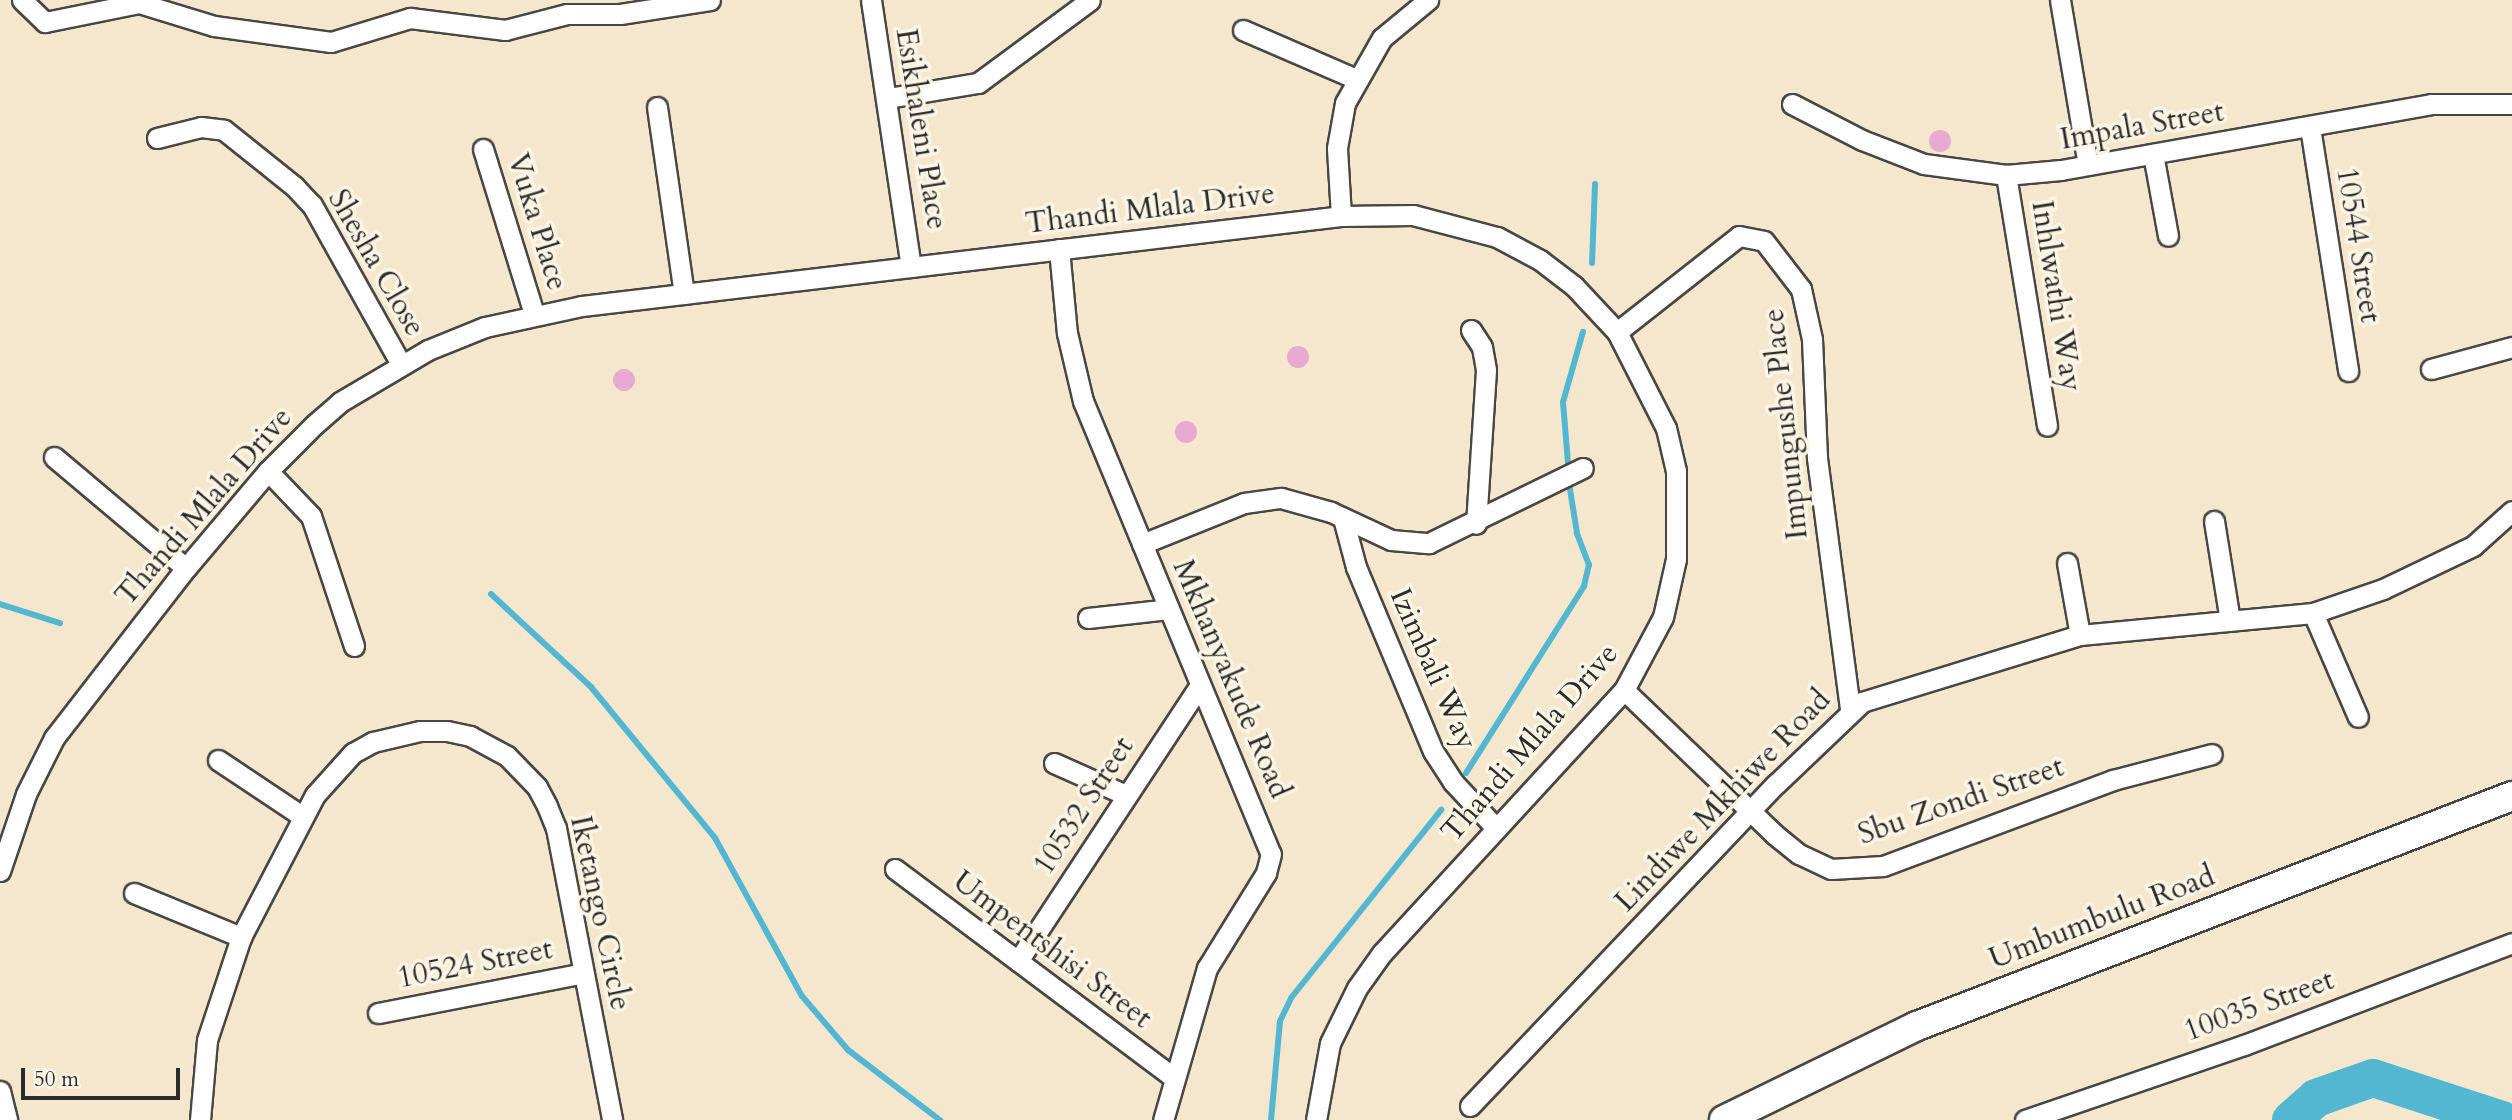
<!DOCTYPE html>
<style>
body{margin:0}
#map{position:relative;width:2512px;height:1120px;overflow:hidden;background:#f5e7cd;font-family:Cardo,serif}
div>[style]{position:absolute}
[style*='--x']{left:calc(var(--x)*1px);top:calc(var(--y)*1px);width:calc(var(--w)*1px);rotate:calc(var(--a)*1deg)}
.stream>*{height:6px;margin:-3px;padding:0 3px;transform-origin:3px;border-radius:3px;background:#54b7d2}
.river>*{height:38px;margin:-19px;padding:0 19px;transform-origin:19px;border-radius:19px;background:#54b7d2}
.building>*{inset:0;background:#e9aad2}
.round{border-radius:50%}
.roads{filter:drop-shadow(2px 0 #494743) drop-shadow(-2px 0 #494743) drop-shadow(0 2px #494743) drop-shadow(0 -2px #494743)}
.street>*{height:19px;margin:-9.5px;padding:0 9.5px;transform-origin:9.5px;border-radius:9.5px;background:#fff}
.secondary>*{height:28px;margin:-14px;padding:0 14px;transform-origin:14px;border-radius:14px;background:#fff}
span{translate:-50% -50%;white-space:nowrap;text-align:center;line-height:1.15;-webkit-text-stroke:7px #fcf5e5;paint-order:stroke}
.street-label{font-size:30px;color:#2b2b2b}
.scale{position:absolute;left:21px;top:1068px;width:159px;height:32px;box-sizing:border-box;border:4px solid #2b2b2b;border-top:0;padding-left:9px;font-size:21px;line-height:24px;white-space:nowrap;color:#2b2b2b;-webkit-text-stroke:5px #fcf5e5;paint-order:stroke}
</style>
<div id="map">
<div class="stream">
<i style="--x:1592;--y:263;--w:79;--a:-87.8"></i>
<i style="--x:1568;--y:463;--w:61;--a:-94.7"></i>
<i style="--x:1563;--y:402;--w:73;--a:-74.1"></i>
<i style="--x:491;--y:594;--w:137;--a:42.9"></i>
<i style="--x:591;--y:687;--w:195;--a:50.6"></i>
<i style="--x:715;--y:838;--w:180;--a:61.2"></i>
<i style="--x:802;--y:996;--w:71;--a:49.6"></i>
<i style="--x:848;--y:1050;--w:116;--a:37.3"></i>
<i style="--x:0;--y:604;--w:63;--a:17.6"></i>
<i style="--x:1466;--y:773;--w:221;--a:-57.7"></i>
<i style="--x:1584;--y:586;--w:22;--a:-77"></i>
<i style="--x:1589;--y:565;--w:34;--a:-111"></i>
<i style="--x:1577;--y:533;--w:51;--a:-99.1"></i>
<i style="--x:1271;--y:1120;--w:99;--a:-84.8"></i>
<i style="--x:1280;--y:1021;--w:25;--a:-64"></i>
<i style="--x:1291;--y:998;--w:241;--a:-51.4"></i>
</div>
<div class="river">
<i style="--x:2291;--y:1120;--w:33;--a:-41"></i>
<i style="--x:2316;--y:1098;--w:60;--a:-19.3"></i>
<i style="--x:2373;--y:1078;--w:136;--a:18"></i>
</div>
<div class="building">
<i class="round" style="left:1929px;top:130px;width:22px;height:22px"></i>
<i class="round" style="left:1287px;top:346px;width:22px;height:22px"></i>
<i class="round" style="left:613px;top:369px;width:22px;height:22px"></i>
<i class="round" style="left:1175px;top:421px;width:22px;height:22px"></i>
</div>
<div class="roads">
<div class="street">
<i style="--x:22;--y:0;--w:32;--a:44"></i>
<i style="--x:45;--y:22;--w:96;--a:-11.4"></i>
<i style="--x:139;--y:3;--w:78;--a:17"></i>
<i style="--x:214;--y:26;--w:118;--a:7.8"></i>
<i style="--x:331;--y:42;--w:83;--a:-16.9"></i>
<i style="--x:410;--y:18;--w:96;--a:7.2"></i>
<i style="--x:505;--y:30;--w:64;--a:-14.5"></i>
<i style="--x:567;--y:14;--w:53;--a:0"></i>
<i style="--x:620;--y:14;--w:91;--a:-8.8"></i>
<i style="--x:871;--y:0;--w:270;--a:81.5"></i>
<i style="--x:2060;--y:0;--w:167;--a:80.4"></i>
<i style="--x:1243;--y:30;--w:123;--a:23.4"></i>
<i style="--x:888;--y:98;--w:91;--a:-9.5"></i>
<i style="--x:978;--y:83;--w:139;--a:-36.5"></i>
<i style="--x:1792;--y:104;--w:79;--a:27.2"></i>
<i style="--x:1862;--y:140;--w:66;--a:21.2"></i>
<i style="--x:1924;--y:164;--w:83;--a:7.6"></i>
<i style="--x:2006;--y:175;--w:55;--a:-5.2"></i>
<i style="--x:2061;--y:170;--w:376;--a:-10.1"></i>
<i style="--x:2431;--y:104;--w:81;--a:0"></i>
<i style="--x:657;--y:107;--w:189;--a:81.8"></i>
<i style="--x:2310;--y:127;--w:247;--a:81.1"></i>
<i style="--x:157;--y:138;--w:45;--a:-14"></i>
<i style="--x:201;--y:127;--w:23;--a:7"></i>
<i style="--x:224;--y:130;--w:90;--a:38.7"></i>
<i style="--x:294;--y:186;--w:26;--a:47"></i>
<i style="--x:312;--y:205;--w:182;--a:60.8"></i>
<i style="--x:483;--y:149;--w:173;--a:72.8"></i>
<i style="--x:2153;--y:154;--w:83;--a:79.6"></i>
<i style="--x:2006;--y:175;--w:254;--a:80.7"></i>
<i style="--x:1341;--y:216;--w:68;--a:-93.4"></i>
<i style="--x:1337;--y:148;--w:46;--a:-79.9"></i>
<i style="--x:1345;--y:103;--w:75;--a:-60.4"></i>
<i style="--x:1382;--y:38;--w:60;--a:-39.6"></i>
<i style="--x:1059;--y:249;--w:84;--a:84.6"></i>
<i style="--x:1067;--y:333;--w:70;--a:76.8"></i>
<i style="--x:1083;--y:401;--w:490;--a:67.5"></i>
<i style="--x:1271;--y:854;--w:20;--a:105"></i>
<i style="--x:1266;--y:873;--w:112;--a:121.8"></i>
<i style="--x:1207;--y:968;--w:158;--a:106.1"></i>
<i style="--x:1471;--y:330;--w:20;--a:57"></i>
<i style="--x:1482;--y:347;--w:23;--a:80"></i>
<i style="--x:1486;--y:370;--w:154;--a:93.7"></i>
<i style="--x:1617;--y:332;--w:155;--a:-38.2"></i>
<i style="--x:1739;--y:236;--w:25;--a:11"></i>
<i style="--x:1764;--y:241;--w:61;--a:52.4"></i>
<i style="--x:1801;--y:289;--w:51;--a:77.6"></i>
<i style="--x:1812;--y:339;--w:119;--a:87.6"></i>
<i style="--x:1817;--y:458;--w:254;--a:82.5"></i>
<i style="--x:2431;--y:369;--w:84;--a:-15.2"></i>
<i style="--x:54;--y:457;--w:172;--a:40.1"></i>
<i style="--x:268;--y:471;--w:62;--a:46.3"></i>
<i style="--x:311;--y:516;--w:137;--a:71.7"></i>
<i style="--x:1343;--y:518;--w:51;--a:75.1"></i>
<i style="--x:1356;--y:567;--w:199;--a:67.3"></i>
<i style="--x:1433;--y:751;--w:37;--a:57"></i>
<i style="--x:1453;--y:782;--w:63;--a:46.9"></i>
<i style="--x:2214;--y:521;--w:101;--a:80.9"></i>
<i style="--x:1142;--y:544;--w:110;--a:-21.9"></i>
<i style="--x:1244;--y:503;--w:37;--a:-8"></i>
<i style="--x:1281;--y:498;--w:52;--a:15.6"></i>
<i style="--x:1331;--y:512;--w:66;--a:25"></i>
<i style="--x:1391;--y:540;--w:38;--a:5"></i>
<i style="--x:1429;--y:543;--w:171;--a:-26"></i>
<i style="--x:2067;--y:563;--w:73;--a:79.8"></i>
<i style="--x:2313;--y:613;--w:113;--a:66.6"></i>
<i style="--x:1088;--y:618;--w:81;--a:-6.3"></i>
<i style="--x:1624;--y:690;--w:208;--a:43.8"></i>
<i style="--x:1774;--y:834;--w:32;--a:39"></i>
<i style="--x:1799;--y:854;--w:35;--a:25"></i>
<i style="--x:1831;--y:869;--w:52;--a:-3.3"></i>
<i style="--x:1883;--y:866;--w:246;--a:-20.5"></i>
<i style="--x:2113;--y:780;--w:102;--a:-14.7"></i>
<i style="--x:218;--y:760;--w:101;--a:33.7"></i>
<i style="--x:1054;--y:763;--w:79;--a:24"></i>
<i style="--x:895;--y:869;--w:349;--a:36.8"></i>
<i style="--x:0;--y:871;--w:81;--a:-71.3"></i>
<i style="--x:26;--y:794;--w:63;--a:-63.4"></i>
<i style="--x:54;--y:738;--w:215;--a:-52.2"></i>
<i style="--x:186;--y:568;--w:127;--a:-49.8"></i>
<i style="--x:268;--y:471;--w:66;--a:-45"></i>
<i style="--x:315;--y:424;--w:33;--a:-41"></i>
<i style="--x:340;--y:402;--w:102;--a:-30.6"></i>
<i style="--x:428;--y:350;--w:61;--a:-22"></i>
<i style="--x:485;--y:327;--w:99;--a:-12.2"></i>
<i style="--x:582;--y:306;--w:764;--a:-6.76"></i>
<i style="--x:1341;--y:216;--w:72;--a:-0.8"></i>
<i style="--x:1413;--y:215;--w:87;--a:14.7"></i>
<i style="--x:1497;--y:237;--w:49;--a:28.1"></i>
<i style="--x:1540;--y:260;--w:43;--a:37.4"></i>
<i style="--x:1574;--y:286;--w:63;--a:46.9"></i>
<i style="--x:1617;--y:332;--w:108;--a:63"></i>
<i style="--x:1666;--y:428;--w:44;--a:76.9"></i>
<i style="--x:1676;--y:471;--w:88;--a:90"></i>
<i style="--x:1676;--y:559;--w:59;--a:102.6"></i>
<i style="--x:1663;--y:617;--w:83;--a:118.1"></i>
<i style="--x:1624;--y:690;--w:357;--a:132.6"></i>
<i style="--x:1382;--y:953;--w:43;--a:125.5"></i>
<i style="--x:1357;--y:988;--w:61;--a:116.1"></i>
<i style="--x:1330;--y:1043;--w:78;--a:100.3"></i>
<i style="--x:134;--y:893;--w:116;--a:22.4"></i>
<i style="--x:1018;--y:961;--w:331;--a:-56.6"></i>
<i style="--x:378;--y:1013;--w:209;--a:-11"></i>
<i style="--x:0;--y:1091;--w:30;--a:76"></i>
<i style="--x:1470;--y:1106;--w:444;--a:-46.5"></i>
<i style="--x:1776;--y:784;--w:119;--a:-43.6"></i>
<i style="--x:1862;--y:702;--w:228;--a:-17.1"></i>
<i style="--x:2080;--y:635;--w:234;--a:-5.4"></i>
<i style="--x:2313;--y:613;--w:74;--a:-18.9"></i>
<i style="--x:2383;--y:589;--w:100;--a:-25.5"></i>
<i style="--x:2473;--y:546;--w:52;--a:-41.9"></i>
<i style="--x:200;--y:1120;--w:80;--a:-85"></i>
<i style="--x:207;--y:1040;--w:108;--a:-71.7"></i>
<i style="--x:241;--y:937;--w:160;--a:-62.5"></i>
<i style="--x:315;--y:795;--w:57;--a:-47.9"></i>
<i style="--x:353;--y:753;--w:23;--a:-29"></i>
<i style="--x:373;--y:742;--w:48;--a:-13.2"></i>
<i style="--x:420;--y:731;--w:27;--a:0"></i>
<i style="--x:447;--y:731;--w:24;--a:12"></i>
<i style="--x:470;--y:736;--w:42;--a:28.4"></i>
<i style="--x:507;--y:756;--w:43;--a:45.9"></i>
<i style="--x:537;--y:787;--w:21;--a:62"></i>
<i style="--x:547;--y:806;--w:24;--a:68"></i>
<i style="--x:556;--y:828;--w:297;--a:79.1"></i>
<i style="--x:2025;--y:1120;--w:231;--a:-18.9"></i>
<i style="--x:2244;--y:1045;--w:287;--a:-20.8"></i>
</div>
<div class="secondary">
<i style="--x:1724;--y:1120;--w:215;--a:-26"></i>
<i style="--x:1917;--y:1026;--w:638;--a:-21.13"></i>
</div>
</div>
<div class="street-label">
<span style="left:2142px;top:126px;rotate:-10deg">Impala Street</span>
<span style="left:921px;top:129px;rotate:81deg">Esikhaleni Place</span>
<span style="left:1150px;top:209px;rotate:-7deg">Thandi Mlala Drive</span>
<span style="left:537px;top:222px;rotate:73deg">Vuka Place</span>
<span style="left:2358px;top:245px;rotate:81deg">10544 Street</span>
<span style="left:376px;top:263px;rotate:60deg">Shesha Close</span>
<span style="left:2056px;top:296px;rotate:81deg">Inhlwathi Way</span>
<span style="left:1786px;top:424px;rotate:-96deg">Impungushe Place</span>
<span style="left:204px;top:507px;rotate:-49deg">Thandi Mlala Drive</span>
<span style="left:1433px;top:669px;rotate:66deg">Izimbali Way</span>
<span style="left:1231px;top:679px;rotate:67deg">Mkhanyakude Road</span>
<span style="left:1530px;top:743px;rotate:-49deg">Thandi Mlala Drive</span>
<span style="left:1723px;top:801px;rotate:-46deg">Lindiwe Mkhiwe Road</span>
<span style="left:1961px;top:801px;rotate:-19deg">Sbu Zondi Street</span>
<span style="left:1084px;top:806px;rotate:-57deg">10532 Street</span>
<span style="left:600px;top:913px;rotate:78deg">Iketango Circle</span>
<span style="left:2102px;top:918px;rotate:-21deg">Umbumbulu Road</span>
<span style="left:1052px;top:950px;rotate:37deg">Umpentshisi Street</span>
<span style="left:475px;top:964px;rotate:-11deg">10524 Street</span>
<span style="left:2259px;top:1006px;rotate:-20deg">10035 Street</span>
</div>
<div class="scale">50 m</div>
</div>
